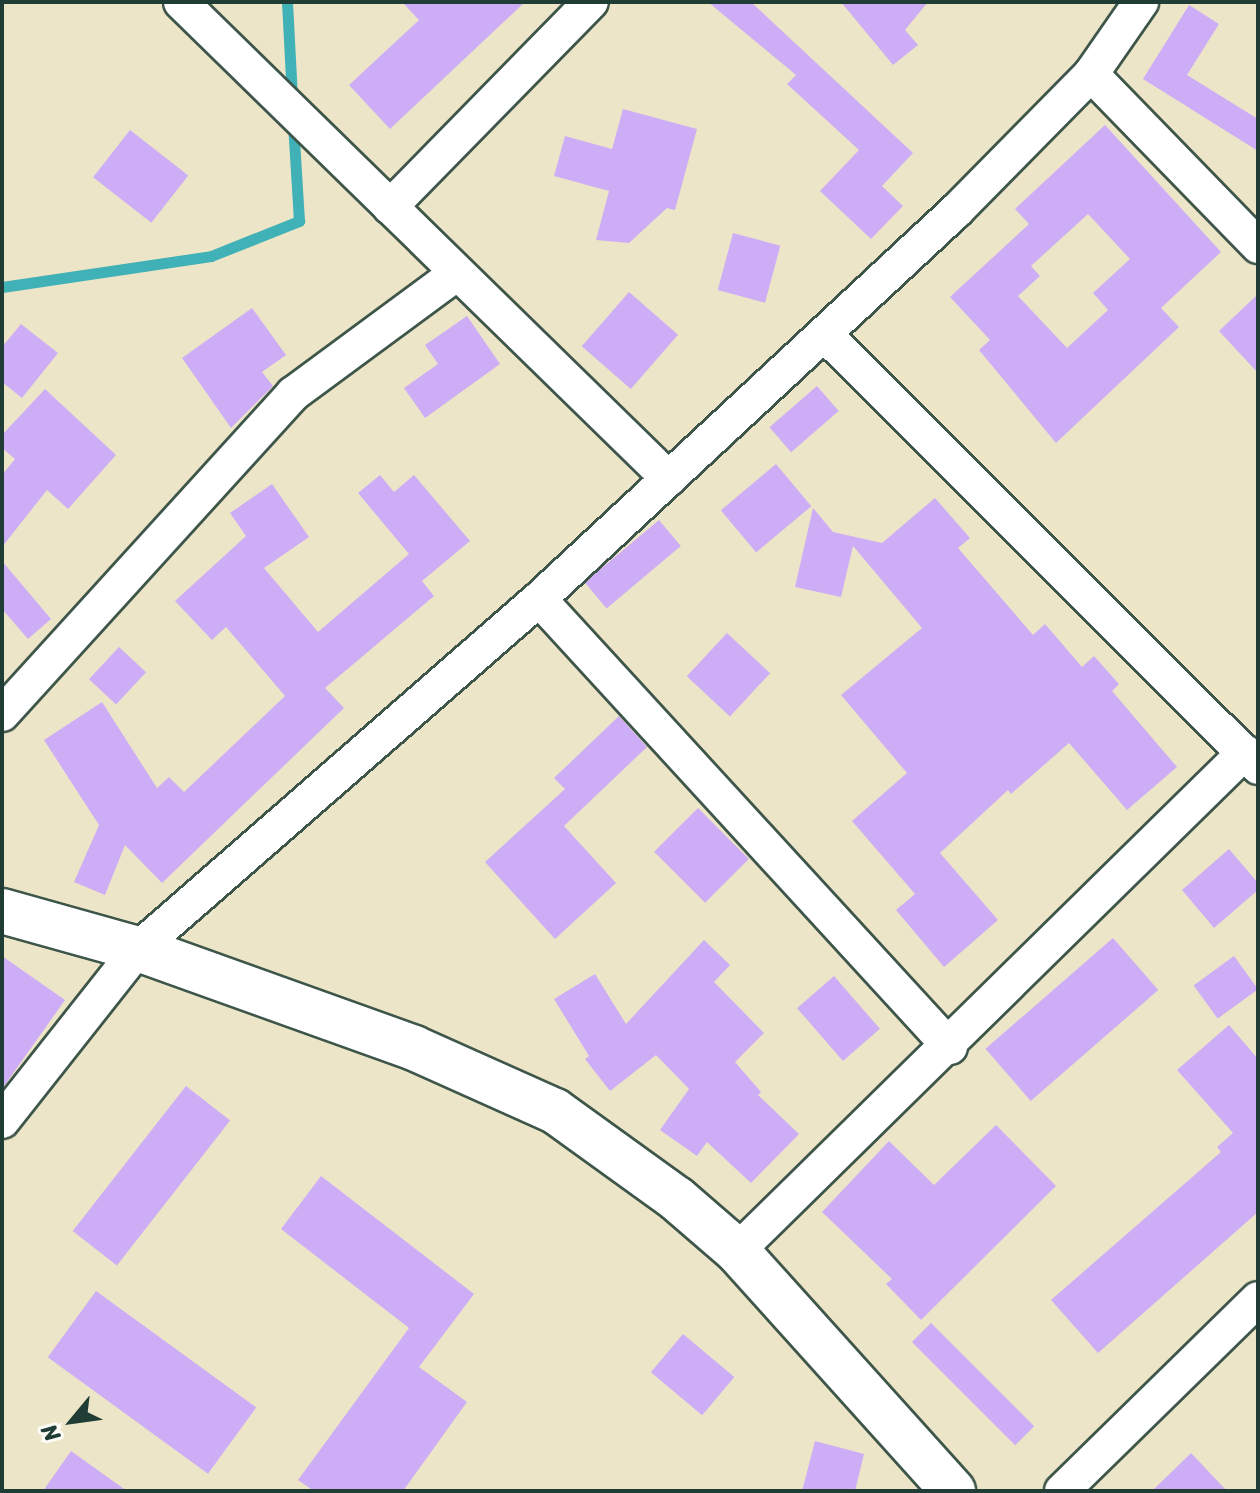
<!DOCTYPE html>
<style>
body{margin:0}
#map{position:relative;width:1260px;height:1493px;overflow:hidden;background:#ede5c7;font-family:Sriracha,sans-serif}
div>[style]{position:absolute}
[style*='--x']{left:calc(var(--x)*1px);top:calc(var(--y)*1px);width:calc(var(--w)*1px);rotate:calc(var(--a)*1deg)}
.stream>*{height:11px;margin:-5.5px;padding:0 5.5px;transform-origin:5.5px;border-radius:5.5px;background:#40b1b7}
.building>*{inset:0;background:#cdaef6;transform-origin:0 0}
.roads{filter:drop-shadow(2px 0 #3e564a) drop-shadow(-2px 0 #3e564a) drop-shadow(0 2px #3e564a) drop-shadow(0 -2px #3e564a)}
.street>*{height:34px;margin:-17px;padding:0 17px;transform-origin:17px;border-radius:17px;background:#fff}
.secondary>*{height:44px;margin:-22px;padding:0 22px;transform-origin:22px;border-radius:22px;background:#fff}
span{translate:-50% -50%;white-space:nowrap;text-align:center;line-height:1.15;-webkit-text-stroke:6px #fdfcf7;paint-order:stroke}
.frame{position:absolute;inset:0;border:4px solid #1f3d34;pointer-events:none}
.north{position:absolute;left:32px;top:1381px;width:80px;height:80px;-webkit-text-stroke:6px #fdfcf7;paint-order:stroke;rotate:241deg;font-size:22px;font-weight:700;line-height:32px;text-align:center;color:#1f3d34}
.north::after{content:'';display:block;margin:auto;width:28px;height:36px;background:#1f3d34;clip-path:polygon(50% 0,100% 100%,50% 72%,0 100%)}
</style>
<div id="map">
<div class="stream">
<i style="--x:287;--y:2;--w:96;--a:87"></i>
<i style="--x:2;--y:287;--w:211;--a:-8.4"></i>
<i style="--x:211;--y:256;--w:95;--a:-21.7"></i>
<i style="--x:299;--y:221;--w:98;--a:-93.5"></i>
</div>
<div class="building">
<i style="clip-path:polygon(402px 2px,525px 2px,390px 129px,349px 85px,419px 20px)"></i>
<i style="clip-path:polygon(708px 2px,751px 2px,913px 153px,882px 186px,903px 206px,871px 239px,820px 191px,859px 150px,787px 84px,796px 75px)"></i>
<i style="clip-path:polygon(841px 2px,928px 2px,905px 30px,918px 45px,893px 65px)"></i>
<i style="clip-path:polygon(1189px 5px,1219px 24px,1187px 75px,1258px 119px,1258px 151px,1143px 79px)"></i>
<i style="clip-path:polygon(623px 109px,697px 129px,675px 210px,667px 208px,629px 243px,596px 240px,609px 191px,554px 176px,565px 136px,612px 149px)"></i>
<i style="clip-path:polygon(evenodd,1105px 125px,1221px 252px,1161px 308px,1179px 327px,1056px 443px,979px 350px,990px 340px,950px 297px,1029px 224px,1015px 209px,1105px 125px,1088px 214px,1130px 259px,1093px 293px,1108px 310px,1067px 348px,1018px 296px,1040px 276px,1031px 266px,1088px 214px)"></i>
<i style="left:130px;top:130px;width:74px;height:60px;rotate:38deg"></i>
<i style="left:733px;top:233px;width:49px;height:59px;rotate:15deg"></i>
<i style="left:629px;top:292px;width:65px;height:72px;rotate:41deg"></i>
<i style="clip-path:polygon(1258px 294px,1258px 373px,1219px 331px)"></i>
<i style="clip-path:polygon(252px 308px,286px 355px,262px 372px,273px 386px,231px 428px,182px 358px)"></i>
<i style="clip-path:polygon(467px 316px,500px 364px,425px 418px,404px 388px,438px 364px,425px 345px)"></i>
<i style="clip-path:polygon(21px 324px,58px 353px,22px 398px,2px 382px,2px 347px)"></i>
<i style="left:817px;top:386px;width:33px;height:63px;rotate:49deg"></i>
<i style="clip-path:polygon(45px 389px,116px 455px,68px 509px,47px 490px,2px 547px,2px 475px,15px 459px,2px 448px,2px 435px)"></i>
<i style="left:776px;top:464px;width:55px;height:72px;rotate:50deg"></i>
<i style="clip-path:polygon(380px 475px,394px 492px,414px 475px,470px 541px,422px 581px,434px 596px,325px 688px,344px 708px,162px 883px,125px 845px,105px 895px,74px 882px,99px 825px,44px 740px,102px 702px,157px 788px,169px 777px,184px 792px,285px 696px,226px 627px,212px 640px,175px 601px,246px 536px,230px 513px,272px 484px,309px 537px,264px 568px,318px 632px,409px 554px,358px 493px)"></i>
<i style="clip-path:polygon(935px 498px,970px 538px,958px 548px,1033px 635px,1045px 624px,1082px 667px,1094px 656px,1119px 684px,1112px 691px,1177px 767px,1127px 810px,1069px 743px,1011px 794px,1008px 790px,940px 853px,998px 920px,944px 967px,896px 910px,915px 894px,852px 821px,907px 773px,841px 695px,922px 628px,853px 546px,841px 597px,795px 587px,813px 508px,833px 532px,882px 543px)"></i>
<i style="left:659px;top:520px;width:34px;height:97px;rotate:50deg"></i>
<i style="clip-path:polygon(2px 561px,51px 619px,28px 639px,2px 609px)"></i>
<i style="left:727px;top:633px;width:59px;height:59px;rotate:43deg"></i>
<i style="left:119px;top:647px;width:37px;height:44px;rotate:43deg"></i>
<i style="clip-path:polygon(619px 716px,647px 747px,564px 826px,616px 883px,555px 939px,485px 862px,565px 789px,554px 778px)"></i>
<i style="left:698px;top:808px;width:72px;height:62px;rotate:45deg"></i>
<i style="clip-path:polygon(1229px 849px,1258px 883px,1258px 890px,1214px 928px,1182px 890px)"></i>
<i style="left:1113px;top:938px;width:69px;height:169px;rotate:49deg"></i>
<i style="clip-path:polygon(704px 940px,730px 965px,714px 982px,764px 1033px,735px 1062px,761px 1092px,758px 1095px,799px 1134px,751px 1183px,707px 1142px,697px 1156px,660px 1130px,689px 1089px,656px 1055px,610px 1091px,585px 1059px,589px 1056px,554px 999px,595px 974px,626px 1024px)"></i>
<i style="clip-path:polygon(2px 956px,65px 1000px,2px 1089px)"></i>
<i style="left:1234px;top:956px;width:41px;height:50px;rotate:54deg"></i>
<i style="left:834px;top:976px;width:70px;height:49px;rotate:49deg"></i>
<i style="clip-path:polygon(1229px 1025px,1258px 1059px,1258px 1212px,1098px 1353px,1051px 1300px,1221px 1152px,1217px 1147px,1233px 1133px,1177px 1070px)"></i>
<i style="left:186px;top:1086px;width:56px;height:184px;rotate:38deg"></i>
<i style="clip-path:polygon(996px 1125px,1056px 1186px,921px 1320px,886px 1284px,892px 1279px,822px 1212px,889px 1141px,934px 1185px)"></i>
<i style="clip-path:polygon(321px 1176px,474px 1294px,419px 1367px,467px 1402px,403px 1491px,314px 1491px,298px 1480px,409px 1328px,281px 1229px)"></i>
<i style="left:96px;top:1291px;width:198px;height:82px;rotate:36deg"></i>
<i style="left:931px;top:1323px;width:146px;height:27px;rotate:45deg"></i>
<i style="left:683px;top:1334px;width:67px;height:50px;rotate:40deg"></i>
<i style="clip-path:polygon(815px 1441px,864px 1454px,855px 1491px,802px 1491px)"></i>
<i style="clip-path:polygon(71px 1451px,127px 1491px,43px 1491px)"></i>
<i style="clip-path:polygon(1191px 1453px,1227px 1491px,1152px 1491px)"></i>
</div>
<div class="roads">
<div class="street">
<i style="--x:181;--y:2;--w:682;--a:44.35"></i>
<i style="--x:1091;--y:74;--w:240;--a:45.8"></i>
<i style="--x:390;--y:207;--w:287;--a:-45.6"></i>
<i style="--x:824;--y:334;--w:613;--a:44.93"></i>
<i style="--x:539;--y:599;--w:608;--a:47.47"></i>
<i style="--x:2;--y:714;--w:433;--a:-47.7"></i>
<i style="--x:293;--y:394;--w:202;--a:-36.4"></i>
<i style="--x:2;--y:1121;--w:219;--a:-51.7"></i>
<i style="--x:138;--y:949;--w:532;--a:-41.12"></i>
<i style="--x:539;--y:599;--w:570;--a:-42.94"></i>
<i style="--x:956;--y:211;--w:192;--a:-45.4"></i>
<i style="--x:1091;--y:74;--w:88;--a:-55.2"></i>
<i style="--x:737;--y:1251;--w:712;--a:-44.49"></i>
<i style="--x:1062;--y:1491;--w:274;--a:-44.4"></i>
</div>
<div class="secondary">
<i style="--x:2;--y:911;--w:141;--a:15.6"></i>
<i style="--x:138;--y:949;--w:293;--a:19.7"></i>
<i style="--x:414;--y:1048;--w:154;--a:24.1"></i>
<i style="--x:555;--y:1111;--w:150;--a:35.8"></i>
<i style="--x:677;--y:1199;--w:79;--a:40.9"></i>
<i style="--x:737;--y:1251;--w:323;--a:48"></i>
</div>
</div>
<div class="frame"></div>
<div class="north">N</div>
</div>
